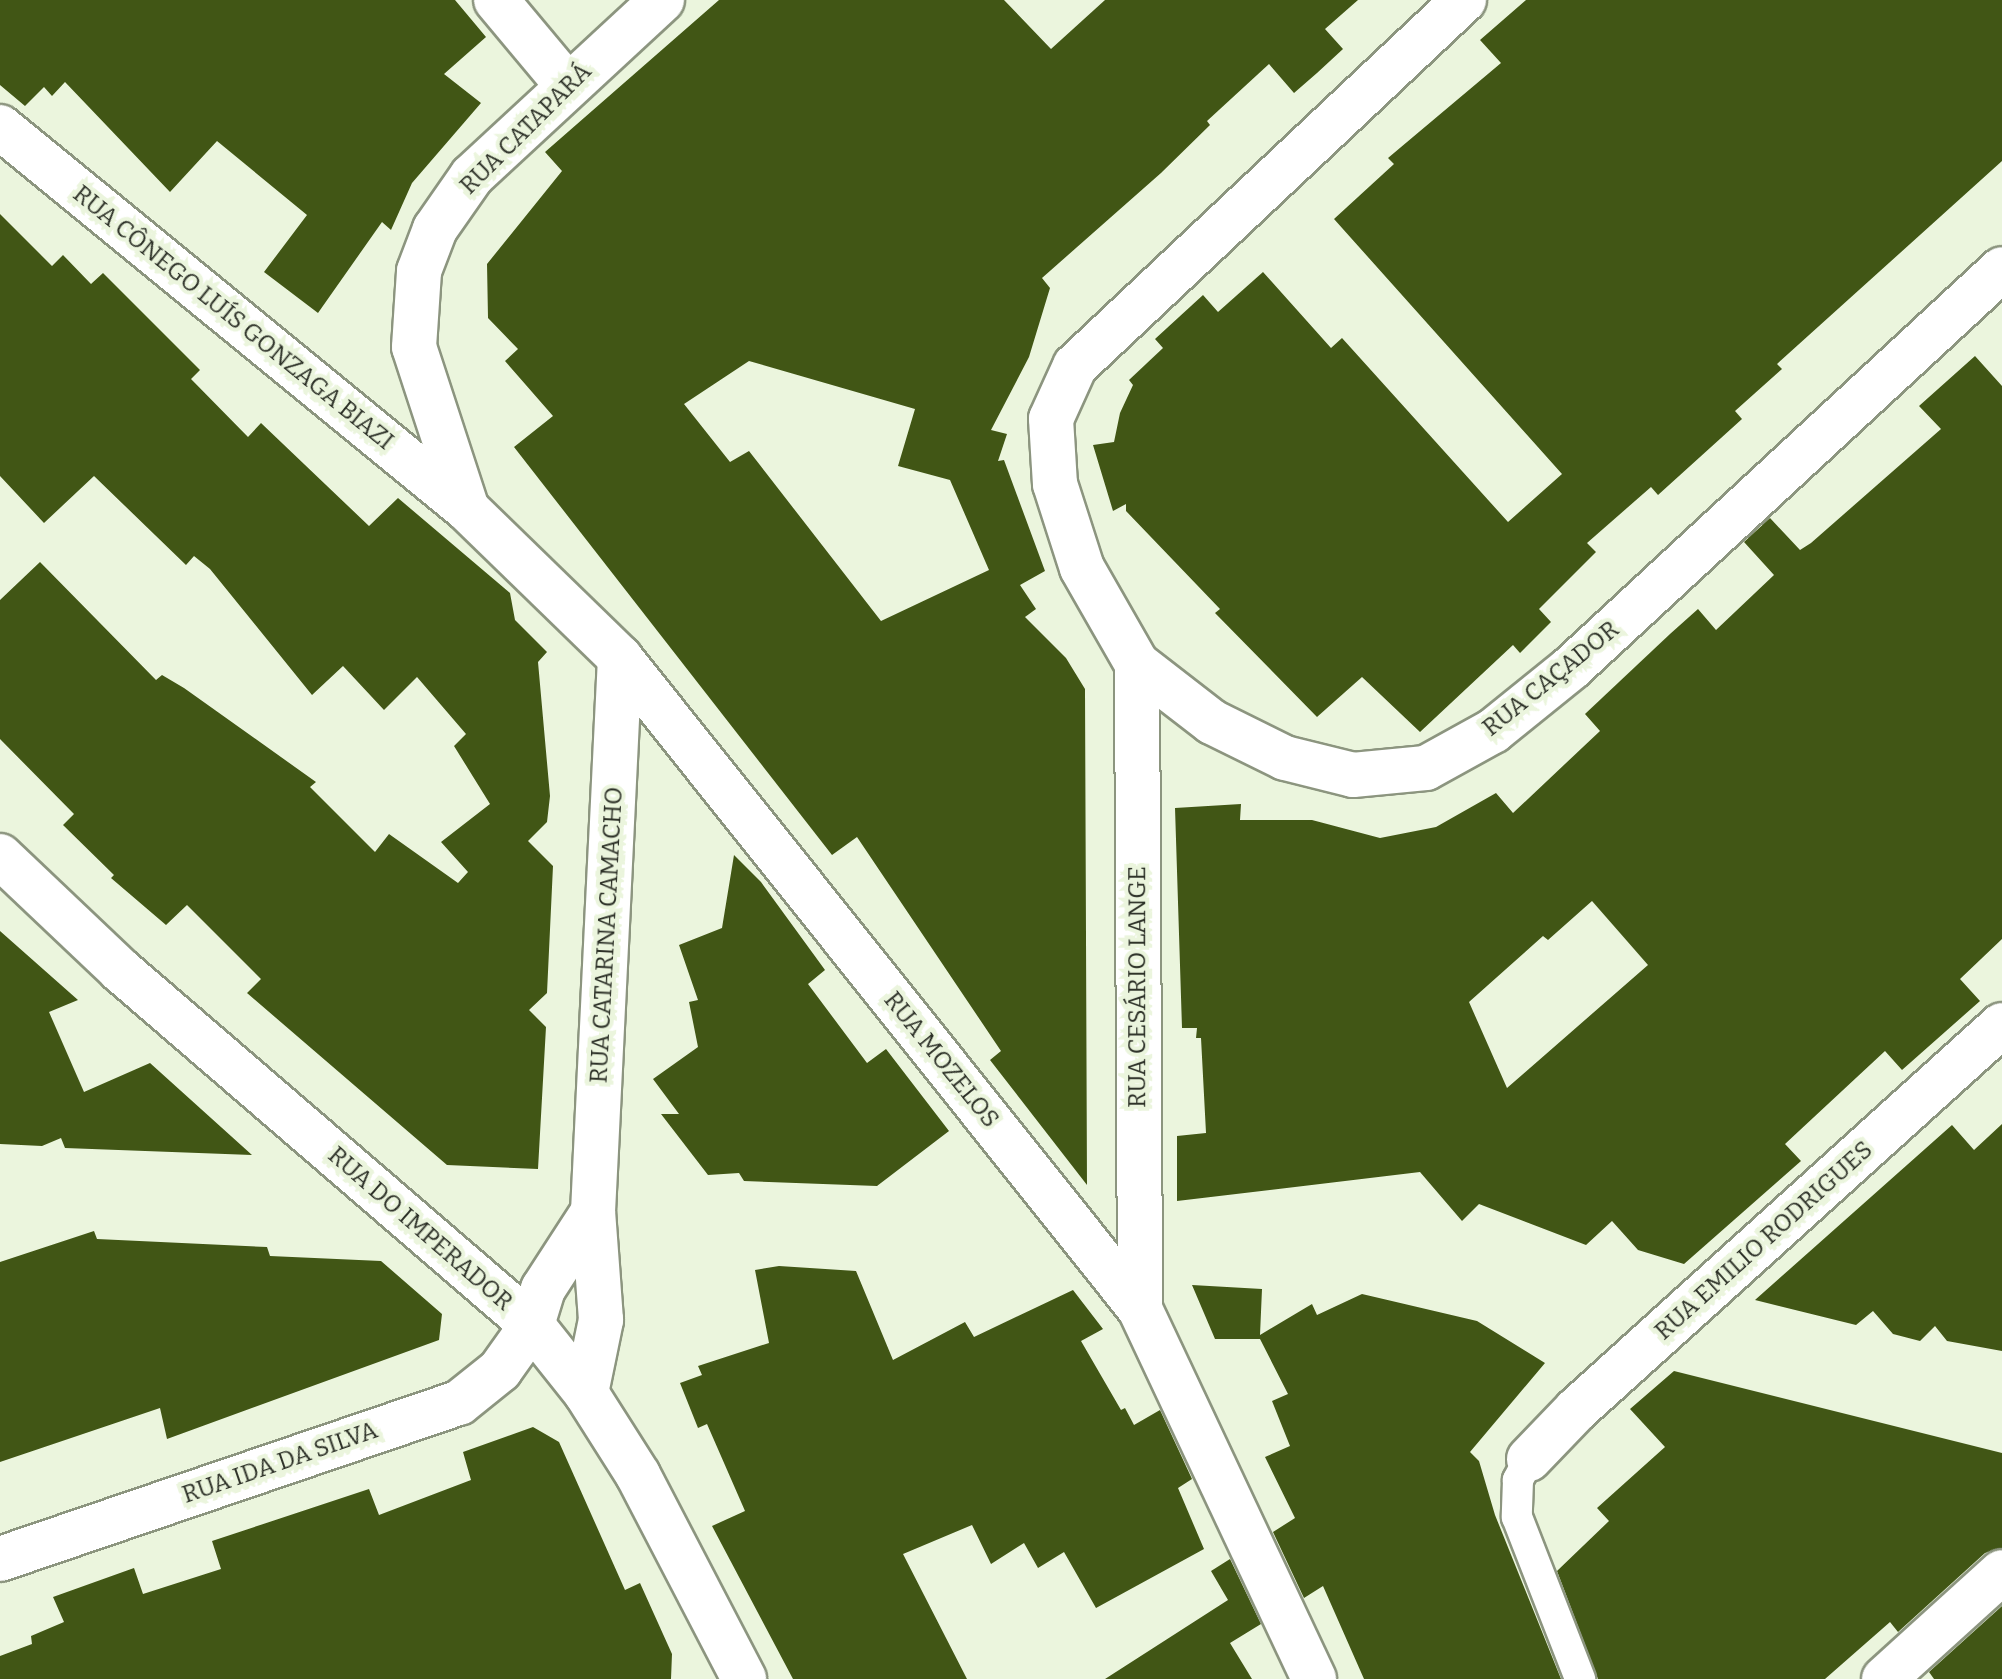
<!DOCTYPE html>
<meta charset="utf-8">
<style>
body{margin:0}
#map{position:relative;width:2002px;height:1679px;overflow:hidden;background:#ebf5dd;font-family:Bitter,serif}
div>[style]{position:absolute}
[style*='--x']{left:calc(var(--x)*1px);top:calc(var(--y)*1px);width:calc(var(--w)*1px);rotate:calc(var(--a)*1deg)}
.building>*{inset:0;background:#415615}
.roads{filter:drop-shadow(2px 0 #8c957f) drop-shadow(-2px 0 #8c957f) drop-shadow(0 2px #8c957f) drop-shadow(0 -2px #8c957f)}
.service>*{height:30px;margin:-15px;padding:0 15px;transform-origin:15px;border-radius:15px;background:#fff}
.minor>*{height:44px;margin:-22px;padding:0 22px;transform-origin:22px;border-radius:22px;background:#fff}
.tertiary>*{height:44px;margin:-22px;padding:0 22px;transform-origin:22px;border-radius:22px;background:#fff}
span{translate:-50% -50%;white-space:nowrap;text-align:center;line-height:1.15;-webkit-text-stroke:8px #ebf5dd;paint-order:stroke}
.street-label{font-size:24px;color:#2b2f26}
</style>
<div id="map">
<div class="building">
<i style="clip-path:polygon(0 0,455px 0,486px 37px,444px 74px,481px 103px,412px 183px,391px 230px,382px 222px,318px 313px,264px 272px,307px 215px,217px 141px,170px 192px,65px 82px,52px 96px,44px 87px,25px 106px,0 85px)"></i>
<i style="clip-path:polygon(evenodd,719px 0,1004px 0,1051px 49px,1105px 0,1358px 0,1325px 29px,1343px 49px,1317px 73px,1294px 93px,1269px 64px,1207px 121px,1210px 125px,1161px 173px,1042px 278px,1050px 288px,1029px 357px,991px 430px,1007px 434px,998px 461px,1004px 460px,1045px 571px,1020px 585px,1036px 609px,1025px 617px,1066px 658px,1085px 689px,1087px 1185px,990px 1060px,1001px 1051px,857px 837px,832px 855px,514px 447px,553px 416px,505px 361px,518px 349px,488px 318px,487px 264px,562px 171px,545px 152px,719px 0,749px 361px,915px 409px,898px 466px,950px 480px,989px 570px,881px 621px,749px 451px,730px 462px,684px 404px,749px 361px)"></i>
<i style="clip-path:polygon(1526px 0,2002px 0,2002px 161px,1777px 364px,1782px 369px,1735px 411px,1742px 419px,1658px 495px,1651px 487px,1587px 543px,1596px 552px,1539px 609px,1551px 622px,1520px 653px,1513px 645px,1420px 732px,1362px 677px,1317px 717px,1215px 613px,1220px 609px,1126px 511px,1126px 504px,1113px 511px,1093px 445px,1114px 442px,1120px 413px,1133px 385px,1129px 380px,1163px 348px,1155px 339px,1203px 295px,1218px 312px,1263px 272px,1331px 348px,1342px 338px,1508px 522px,1562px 474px,1334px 219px,1394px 164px,1388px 158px,1501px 63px,1480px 40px)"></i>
<i style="clip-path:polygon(0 214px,52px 266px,63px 255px,91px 284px,103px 273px,200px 370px,191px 379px,248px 437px,261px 423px,369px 526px,398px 498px,510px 593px,515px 620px,547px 652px,538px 662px,550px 796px,547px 822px,528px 841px,553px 866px,547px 993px,529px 1010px,546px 1027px,538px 1169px,447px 1165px,247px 993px,261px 979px,187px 905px,166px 925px,111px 878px,114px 875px,63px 825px,74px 814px,0 739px,0 600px,40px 562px,156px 680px,162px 675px,184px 688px,316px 782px,310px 787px,375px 852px,389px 834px,458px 883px,468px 872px,441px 842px,490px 804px,454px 746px,466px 734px,417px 677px,384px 710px,343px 666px,312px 695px,210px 569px,194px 556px,186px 565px,94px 476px,44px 523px,0 476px)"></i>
<i style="clip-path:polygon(evenodd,1975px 356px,2002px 386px,2002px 939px,1960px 979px,1980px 1001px,1902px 1070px,1885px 1051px,1785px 1144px,1801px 1161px,1684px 1264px,1638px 1250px,1612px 1221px,1586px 1245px,1479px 1204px,1462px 1221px,1420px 1172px,1177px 1201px,1177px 1136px,1206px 1133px,1201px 1038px,1196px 1038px,1197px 1028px,1182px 1028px,1175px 808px,1241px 804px,1240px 820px,1312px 820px,1380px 838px,1436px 827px,1496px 793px,1513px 813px,1600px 731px,1585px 714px,1670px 634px,1698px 609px,1716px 630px,1774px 575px,1744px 542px,1770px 518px,1800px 550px,1811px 543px,1941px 429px,1919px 406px,1975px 356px,1592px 901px,1648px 965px,1507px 1088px,1469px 1002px,1543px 936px,1548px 940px,1592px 901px)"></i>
<i style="clip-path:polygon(734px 855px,761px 882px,825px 970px,808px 984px,867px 1063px,886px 1049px,949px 1131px,877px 1186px,744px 1181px,739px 1173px,708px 1175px,661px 1114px,679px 1114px,653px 1079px,698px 1047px,689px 1002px,698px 1000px,679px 945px,722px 928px)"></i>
<i style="clip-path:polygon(0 931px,78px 1000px,49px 1012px,84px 1092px,150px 1063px,252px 1155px,65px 1148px,61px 1138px,42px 1146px,0 1144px)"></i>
<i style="clip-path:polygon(2002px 1124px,2002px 1351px,1947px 1341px,1935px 1326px,1920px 1341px,1893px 1334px,1873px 1311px,1856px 1325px,1755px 1300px,1952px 1125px,1974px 1150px)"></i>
<i style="clip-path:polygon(94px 1231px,97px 1239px,267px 1247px,270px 1256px,381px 1261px,442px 1314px,439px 1340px,167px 1439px,160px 1408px,0 1462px,0 1262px)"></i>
<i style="clip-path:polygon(779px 1266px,856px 1271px,893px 1360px,965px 1322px,974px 1337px,1073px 1290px,1103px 1329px,1081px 1341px,1121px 1410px,1125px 1408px,1134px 1425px,1160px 1410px,1192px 1479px,1178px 1488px,1204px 1549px,1096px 1608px,1064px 1552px,1038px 1568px,1024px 1543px,991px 1564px,972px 1525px,903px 1554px,967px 1679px,793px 1679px,712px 1526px,745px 1511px,707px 1424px,698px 1428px,680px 1383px,702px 1375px,698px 1366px,769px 1343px,755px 1270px)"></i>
<i style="clip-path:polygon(1192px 1285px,1262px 1289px,1260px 1335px,1312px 1304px,1317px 1315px,1362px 1294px,1477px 1321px,1545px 1363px,1470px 1452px,1479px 1461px,1495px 1515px,1561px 1679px,1364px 1679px,1323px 1586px,1304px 1598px,1273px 1532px,1295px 1518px,1265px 1457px,1290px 1446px,1272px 1401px,1288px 1394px,1260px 1339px,1215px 1339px)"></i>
<i style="clip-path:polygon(1674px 1371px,2002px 1453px,2002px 1548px,1985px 1553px,1898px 1632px,1890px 1622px,1825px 1679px,1598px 1679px,1557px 1571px,1609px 1521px,1597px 1508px,1665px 1447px,1630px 1409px)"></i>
<i style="clip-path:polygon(533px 1427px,559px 1442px,625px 1590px,640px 1583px,672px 1654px,671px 1679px,0 1679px,0 1656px,32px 1644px,31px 1636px,64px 1622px,53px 1597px,134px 1568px,143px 1594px,221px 1569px,212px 1541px,369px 1489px,379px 1515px,471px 1480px,463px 1452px)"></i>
<i style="clip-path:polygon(1230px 1559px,1261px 1624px,1230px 1643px,1252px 1679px,1105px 1679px,1228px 1600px,1211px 1571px)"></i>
<i style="clip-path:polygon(2002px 1606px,2002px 1679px,1934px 1679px,1929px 1672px)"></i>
</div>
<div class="roads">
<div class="service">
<i style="--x:1529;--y:1459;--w:24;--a:118"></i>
<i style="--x:1518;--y:1480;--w:37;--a:92"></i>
<i style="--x:1517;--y:1517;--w:174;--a:68.7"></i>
</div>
<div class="minor">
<i style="--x:496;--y:0;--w:112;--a:50.1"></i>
<i style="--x:1464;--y:0;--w:534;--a:136.74"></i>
<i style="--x:1075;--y:366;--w:58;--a:114.4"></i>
<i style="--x:1051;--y:419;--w:65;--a:86.5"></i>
<i style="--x:1055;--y:484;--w:88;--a:72.2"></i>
<i style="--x:1082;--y:568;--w:111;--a:60.2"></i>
<i style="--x:1137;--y:664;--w:95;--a:37.7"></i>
<i style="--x:1212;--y:722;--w:81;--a:26.3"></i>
<i style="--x:1285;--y:758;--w:70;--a:14"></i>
<i style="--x:1353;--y:775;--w:73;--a:-5.5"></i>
<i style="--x:1426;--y:768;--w:77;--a:-28.9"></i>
<i style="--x:1493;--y:731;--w:100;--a:-38.9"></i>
<i style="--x:1571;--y:668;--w:587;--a:-42.79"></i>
<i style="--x:0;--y:127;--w:603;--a:39.28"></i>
<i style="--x:467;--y:509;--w:214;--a:44.2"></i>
<i style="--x:620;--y:658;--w:833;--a:51.38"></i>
<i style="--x:1140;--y:1309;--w:409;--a:64.8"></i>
<i style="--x:467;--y:509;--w:170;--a:-108.1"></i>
<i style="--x:414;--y:347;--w:76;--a:-86.2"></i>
<i style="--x:419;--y:271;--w:45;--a:-69.1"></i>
<i style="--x:435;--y:229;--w:65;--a:-55.1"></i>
<i style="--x:472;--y:176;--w:259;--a:-42.8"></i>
<i style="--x:1137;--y:664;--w:645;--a:89.73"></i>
<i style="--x:586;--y:1393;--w:75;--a:-78.4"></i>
<i style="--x:601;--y:1320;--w:108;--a:-94.2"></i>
<i style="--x:593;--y:1212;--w:555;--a:-87.21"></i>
<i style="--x:1529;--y:1459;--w:68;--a:-46.2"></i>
<i style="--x:1576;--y:1410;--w:574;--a:-42.11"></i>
<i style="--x:0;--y:1559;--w:485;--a:-18.8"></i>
<i style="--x:459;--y:1403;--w:53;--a:-38.8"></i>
<i style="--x:500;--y:1370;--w:55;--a:-54.6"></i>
<i style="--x:532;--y:1325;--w:38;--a:-73"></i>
<i style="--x:543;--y:1289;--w:92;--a:-57"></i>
<i style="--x:1884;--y:1679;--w:159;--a:-42.2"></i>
</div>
<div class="tertiary">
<i style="--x:0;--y:856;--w:166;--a:43.5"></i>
<i style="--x:120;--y:970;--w:544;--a:40.75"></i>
<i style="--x:532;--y:1325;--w:87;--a:51.5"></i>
<i style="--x:586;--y:1393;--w:97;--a:57.6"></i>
<i style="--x:638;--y:1475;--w:230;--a:62.5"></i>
</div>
</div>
<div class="street-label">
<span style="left:526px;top:129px;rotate:-45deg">RUA CATAPARÁ</span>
<span style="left:233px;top:318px;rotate:39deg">RUA CÔNEGO LUÍS GONZAGA BIAZI</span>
<span style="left:1551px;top:679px;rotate:-39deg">RUA CAÇADOR</span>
<span style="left:607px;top:935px;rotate:-87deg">RUA CATARINA CAMACHO</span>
<span style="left:1138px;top:987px;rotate:-90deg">RUA CESÁRIO LANGE</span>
<span style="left:941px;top:1060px;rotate:51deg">RUA MOZELOS</span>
<span style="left:420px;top:1229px;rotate:41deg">RUA DO IMPERADOR</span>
<span style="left:1764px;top:1241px;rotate:-42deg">RUA EMILIO RODRIGUES</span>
<span style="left:280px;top:1463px;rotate:-19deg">RUA IDA DA SILVA</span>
</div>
</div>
